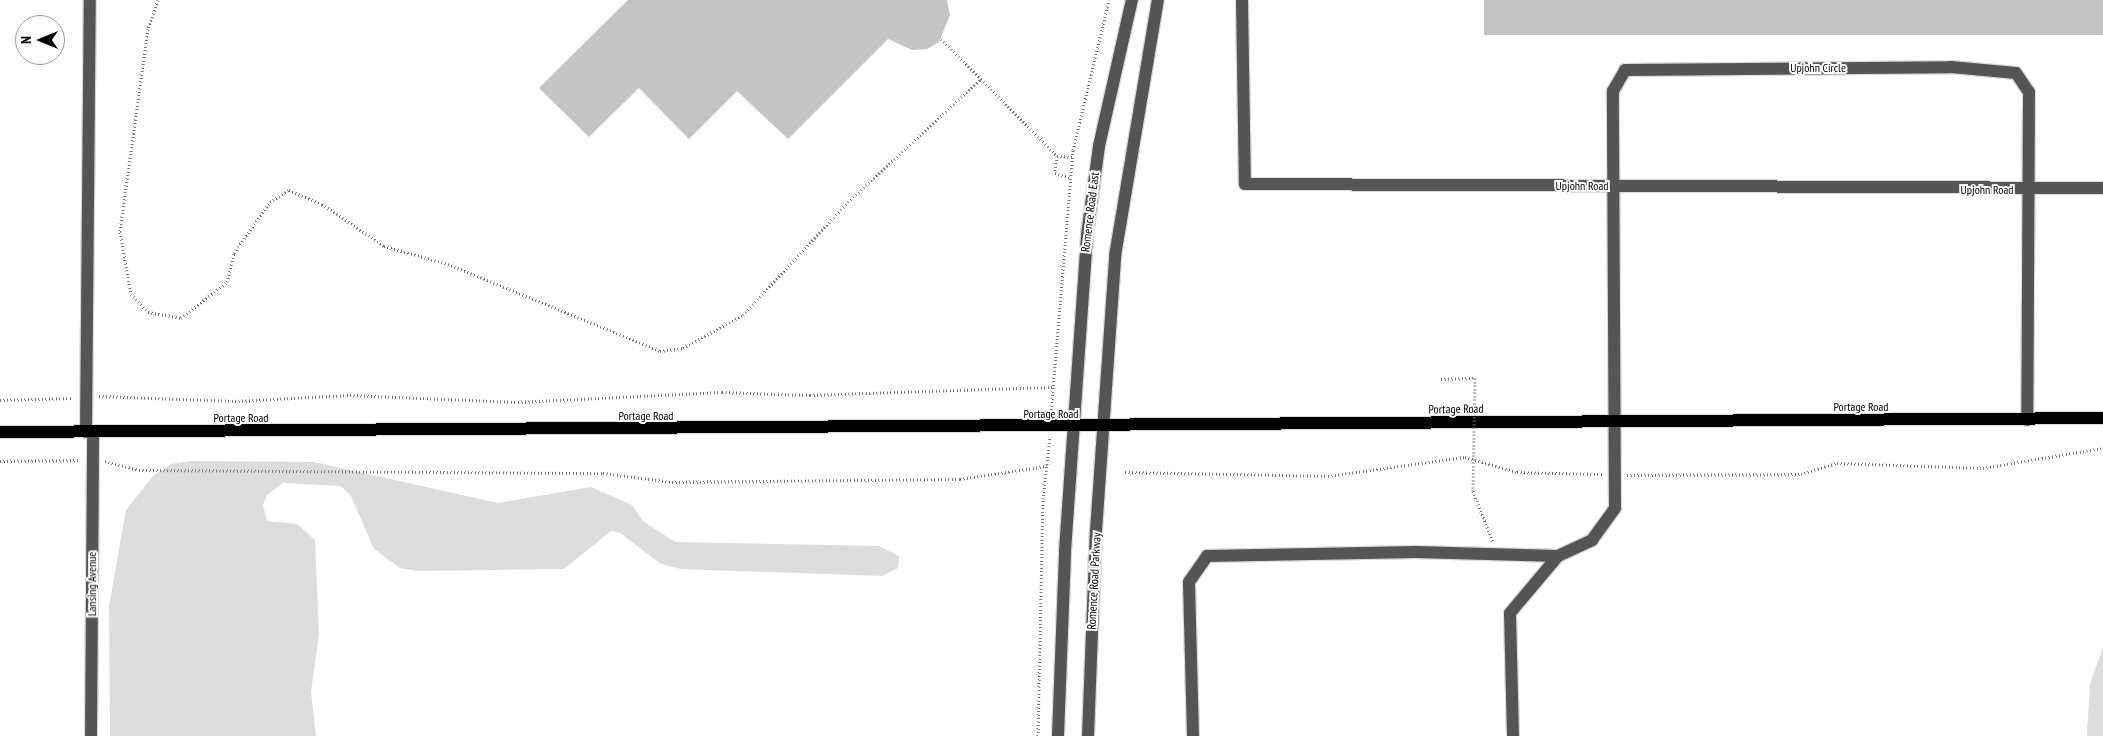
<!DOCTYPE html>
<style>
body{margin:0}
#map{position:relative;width:2103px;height:736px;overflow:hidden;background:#fff;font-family:"PT Sans Narrow",sans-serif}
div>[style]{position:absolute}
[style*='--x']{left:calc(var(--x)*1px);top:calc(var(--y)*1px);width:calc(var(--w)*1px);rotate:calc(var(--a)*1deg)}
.green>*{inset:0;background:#dcdcdc}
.building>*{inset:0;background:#c4c4c4;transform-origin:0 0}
.path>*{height:3px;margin-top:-1.5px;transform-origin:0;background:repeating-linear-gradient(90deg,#777 0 1px,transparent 0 3.5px)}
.roads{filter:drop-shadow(1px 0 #dbdbdb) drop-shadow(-1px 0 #dbdbdb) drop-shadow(0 1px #dbdbdb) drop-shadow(0 -1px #dbdbdb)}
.minor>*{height:12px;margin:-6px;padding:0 6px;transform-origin:6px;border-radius:6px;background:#555}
.major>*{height:12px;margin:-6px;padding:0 6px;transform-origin:6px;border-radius:6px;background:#000}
.path-bridge>*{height:3px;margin-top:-1.5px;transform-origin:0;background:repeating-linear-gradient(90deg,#777 0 1px,transparent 0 3.5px)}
span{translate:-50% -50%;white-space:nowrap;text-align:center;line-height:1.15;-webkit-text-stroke:4px #fff;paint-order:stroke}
.street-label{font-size:12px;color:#000}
.north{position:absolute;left:15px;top:15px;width:50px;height:50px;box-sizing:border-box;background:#fff;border:1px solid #999;border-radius:50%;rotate:270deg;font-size:14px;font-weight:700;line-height:20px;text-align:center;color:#000}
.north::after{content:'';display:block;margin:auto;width:18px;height:22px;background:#000;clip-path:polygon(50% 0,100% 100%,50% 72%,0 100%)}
</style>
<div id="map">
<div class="green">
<i style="clip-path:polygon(190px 461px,314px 462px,498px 503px,591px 487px,632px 505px,643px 521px,675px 542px,879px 546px,899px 556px,898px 568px,882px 576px,681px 569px,661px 564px,620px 533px,611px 531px,564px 569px,419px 571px,400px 568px,374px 549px,351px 496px,341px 486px,283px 483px,267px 495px,263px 505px,267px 521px,297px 524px,315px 540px,319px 633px,311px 692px,316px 736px,110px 736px,109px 606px,126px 510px,153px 476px,171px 464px)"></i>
<i style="clip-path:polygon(2103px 647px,2103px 736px,2087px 736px,2090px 684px)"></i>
</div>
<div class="building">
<i style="clip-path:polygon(628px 0,947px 0,950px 15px,939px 42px,927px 49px,912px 50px,888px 39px,788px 139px,737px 91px,689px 139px,639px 88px,589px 137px,539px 88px)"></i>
<i style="left:1484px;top:0;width:619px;height:35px"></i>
</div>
<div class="path">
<i style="--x:158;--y:0;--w:31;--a:109"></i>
<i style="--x:148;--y:29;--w:205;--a:97.9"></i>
<i style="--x:120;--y:232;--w:63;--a:79.9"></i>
<i style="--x:131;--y:294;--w:25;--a:47"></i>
<i style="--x:148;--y:312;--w:34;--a:10"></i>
<i style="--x:181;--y:318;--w:58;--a:-38"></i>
<i style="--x:227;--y:282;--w:30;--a:-76"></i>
<i style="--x:234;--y:253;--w:62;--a:-54.8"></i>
<i style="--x:270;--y:202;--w:22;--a:-32"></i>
<i style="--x:289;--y:190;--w:36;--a:23"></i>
<i style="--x:322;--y:204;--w:75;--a:34.1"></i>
<i style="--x:384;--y:246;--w:66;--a:15.7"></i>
<i style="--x:448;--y:264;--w:229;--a:22.3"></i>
<i style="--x:660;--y:351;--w:23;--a:-7"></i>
<i style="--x:683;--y:348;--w:68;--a:-28.8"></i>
<i style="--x:743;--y:315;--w:154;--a:-47.1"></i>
<i style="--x:848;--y:202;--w:181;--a:-42.8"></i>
<i style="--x:981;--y:79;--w:108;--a:45.4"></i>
<i style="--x:1057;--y:156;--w:16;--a:4"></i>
<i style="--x:941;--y:39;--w:57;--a:45"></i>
<i style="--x:1057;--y:156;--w:17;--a:97"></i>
<i style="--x:1055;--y:173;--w:17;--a:17"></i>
<i style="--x:1441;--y:379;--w:34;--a:-2"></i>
<i style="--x:99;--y:396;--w:136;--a:2.1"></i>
<i style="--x:235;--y:401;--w:115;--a:-3"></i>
<i style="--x:350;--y:395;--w:168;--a:2.4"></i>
<i style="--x:518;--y:402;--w:204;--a:-2.8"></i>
<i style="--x:722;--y:392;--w:88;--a:2"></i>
<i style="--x:810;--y:395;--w:244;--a:-1.9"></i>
<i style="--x:0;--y:400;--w:73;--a:-1.6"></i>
<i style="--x:1051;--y:413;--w:264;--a:-85.2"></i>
<i style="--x:1073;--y:150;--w:154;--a:-76.5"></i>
<i style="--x:0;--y:461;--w:79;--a:-0.7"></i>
<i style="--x:105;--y:461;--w:35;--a:15"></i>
<i style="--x:139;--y:470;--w:464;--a:0.4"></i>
<i style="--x:603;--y:473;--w:70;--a:7.4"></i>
<i style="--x:672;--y:482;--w:288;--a:-0.6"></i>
<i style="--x:960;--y:479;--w:88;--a:-8.5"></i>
<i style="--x:1125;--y:472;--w:203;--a:1.1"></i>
<i style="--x:1328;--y:476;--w:138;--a:-7.9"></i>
<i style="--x:1465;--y:457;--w:54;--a:16.1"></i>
<i style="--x:1517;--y:472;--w:86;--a:1.3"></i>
<i style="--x:1627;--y:475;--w:174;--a:-0.3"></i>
<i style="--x:1801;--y:474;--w:38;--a:-17"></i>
<i style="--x:1837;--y:463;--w:146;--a:2"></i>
<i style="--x:1983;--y:468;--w:122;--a:-9.5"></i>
<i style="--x:1473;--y:491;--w:55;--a:68.6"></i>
<i style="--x:1038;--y:736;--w:237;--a:-88.8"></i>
<i style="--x:1043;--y:499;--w:62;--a:-83.6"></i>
</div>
<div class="roads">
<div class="minor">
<i style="--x:1242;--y:0;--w:184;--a:89.1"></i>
<i style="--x:1245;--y:184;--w:858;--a:0.27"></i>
<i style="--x:86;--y:432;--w:432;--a:-89.5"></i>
<i style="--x:91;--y:736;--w:304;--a:-89.6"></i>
<i style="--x:1058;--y:736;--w:185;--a:-87.8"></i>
<i style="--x:1065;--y:551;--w:317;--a:-86"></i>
<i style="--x:1087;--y:235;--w:90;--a:-82.3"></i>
<i style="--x:1099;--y:146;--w:150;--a:-77.3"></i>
<i style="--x:1088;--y:736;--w:205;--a:-87.8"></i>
<i style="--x:1096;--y:531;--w:276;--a:-86"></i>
<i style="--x:1115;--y:256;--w:260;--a:-80.5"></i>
<i style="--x:1193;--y:736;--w:154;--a:-91.5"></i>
<i style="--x:1189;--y:582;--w:32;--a:-55"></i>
<i style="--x:1207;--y:556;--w:209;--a:-1.1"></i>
<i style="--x:1416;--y:552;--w:142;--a:1.6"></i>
<i style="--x:1558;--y:556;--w:38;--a:-25"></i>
<i style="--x:1592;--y:540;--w:39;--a:-54"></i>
<i style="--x:1615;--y:508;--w:417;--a:-90.3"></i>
<i style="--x:1613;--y:91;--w:24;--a:-60"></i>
<i style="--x:1625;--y:70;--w:326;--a:-0.5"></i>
<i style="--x:1951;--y:67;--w:65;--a:5.3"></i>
<i style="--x:2016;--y:73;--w:23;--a:56"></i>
<i style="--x:2029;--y:92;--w:328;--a:90.3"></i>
<i style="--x:1513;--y:736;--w:123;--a:-91.4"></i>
<i style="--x:1510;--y:613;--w:75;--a:-49.9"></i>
</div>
<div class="major">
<i style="--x:0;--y:432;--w:2103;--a:-0.38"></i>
</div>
</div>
<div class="path-bridge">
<i style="--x:1473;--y:491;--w:113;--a:-89"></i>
</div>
<div class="street-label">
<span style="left:1818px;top:68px">Upjohn Circle</span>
<span style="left:1582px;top:186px">Upjohn Road</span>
<span style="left:1987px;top:190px">Upjohn Road</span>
<span style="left:1090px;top:212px;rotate:-83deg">Romence Road East</span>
<span style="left:1861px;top:407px">Portage Road</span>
<span style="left:1456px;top:409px;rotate:-1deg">Portage Road</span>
<span style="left:1051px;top:414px">Portage Road</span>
<span style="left:646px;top:416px">Portage Road</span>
<span style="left:241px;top:418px">Portage Road</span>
<span style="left:1094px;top:581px;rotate:-87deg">Romence Road Parkway</span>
<span style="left:92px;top:584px;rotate:-90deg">Lansing Avenue</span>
</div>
<div class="north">N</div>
</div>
